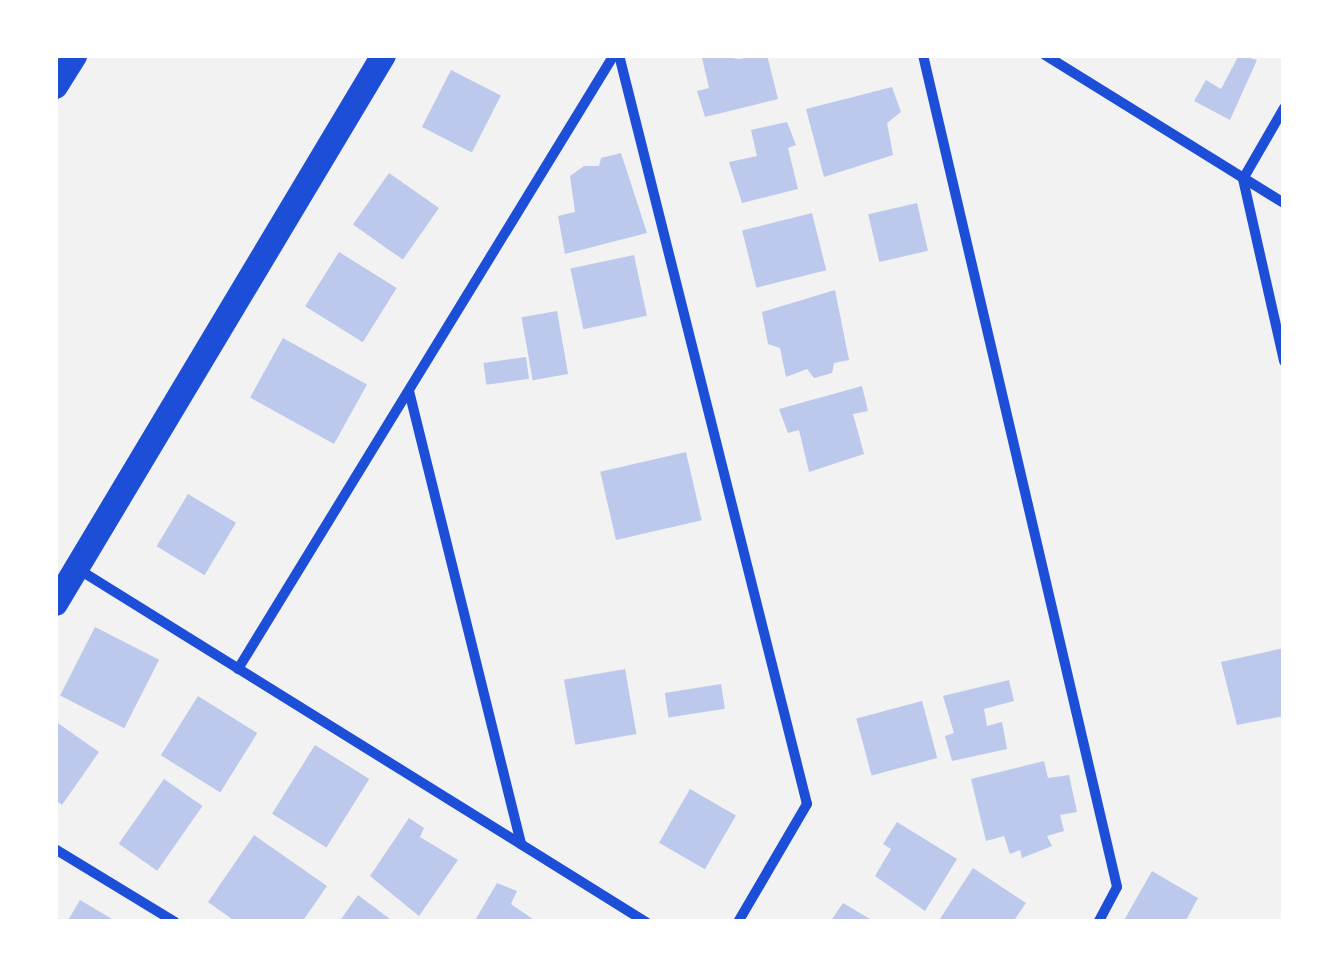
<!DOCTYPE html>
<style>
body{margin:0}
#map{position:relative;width:1339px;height:977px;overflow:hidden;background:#f2f2f2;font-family:"DM Sans",sans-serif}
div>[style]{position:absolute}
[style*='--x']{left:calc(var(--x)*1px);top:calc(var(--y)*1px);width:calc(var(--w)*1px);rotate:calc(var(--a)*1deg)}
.building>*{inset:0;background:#bdc9ec;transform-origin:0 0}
.minor>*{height:10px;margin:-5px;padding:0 5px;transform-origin:5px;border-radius:5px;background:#1d4ed8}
.primary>*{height:25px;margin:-12.5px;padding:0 12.5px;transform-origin:12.5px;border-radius:12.5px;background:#1d4ed8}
span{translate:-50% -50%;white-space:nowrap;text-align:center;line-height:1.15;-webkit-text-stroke:8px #fff;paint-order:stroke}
.frame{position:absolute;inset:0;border:58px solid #fff;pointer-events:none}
</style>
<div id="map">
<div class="building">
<i style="clip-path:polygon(712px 55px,739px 59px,767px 55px,778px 99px,705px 117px,697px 91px,709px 88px,702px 58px)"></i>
<i style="clip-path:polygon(1239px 55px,1257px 60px,1230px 120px,1194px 101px,1206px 80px,1221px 89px)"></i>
<i style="left:451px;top:70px;width:56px;height:64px;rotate:27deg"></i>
<i style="clip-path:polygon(892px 87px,901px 112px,887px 123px,893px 155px,824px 177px,806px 109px)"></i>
<i style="clip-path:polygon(787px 122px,796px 145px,788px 148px,798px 189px,742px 203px,729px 162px,757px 156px,751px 130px)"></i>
<i style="clip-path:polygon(621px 153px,647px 233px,565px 254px,558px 216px,575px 212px,570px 176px,584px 166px,599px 166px,601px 158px)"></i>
<i style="left:389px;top:173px;width:61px;height:63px;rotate:35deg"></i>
<i style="left:917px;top:203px;width:49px;height:50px;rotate:77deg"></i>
<i style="left:812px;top:213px;width:59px;height:72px;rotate:76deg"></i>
<i style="left:339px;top:252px;width:68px;height:64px;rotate:32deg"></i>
<i style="left:634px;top:255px;width:62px;height:65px;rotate:78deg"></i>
<i style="clip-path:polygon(835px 290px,849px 360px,834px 363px,832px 373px,814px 378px,807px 369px,786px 377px,780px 348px,768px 344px,762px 312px)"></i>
<i style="left:557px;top:311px;width:64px;height:36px;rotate:80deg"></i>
<i style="left:283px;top:338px;width:96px;height:68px;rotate:29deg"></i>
<i style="left:526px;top:357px;width:22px;height:43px;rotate:82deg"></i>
<i style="clip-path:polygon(862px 386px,868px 411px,853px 414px,864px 454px,809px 472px,799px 430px,788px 433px,779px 409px)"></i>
<i style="left:686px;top:452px;width:70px;height:88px;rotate:77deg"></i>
<i style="left:188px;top:494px;width:56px;height:61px;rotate:31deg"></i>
<i style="left:95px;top:627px;width:72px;height:77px;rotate:27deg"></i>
<i style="clip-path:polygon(1284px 648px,1284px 716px,1237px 725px,1221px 662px)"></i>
<i style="left:625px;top:669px;width:66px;height:62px;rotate:80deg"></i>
<i style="clip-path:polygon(1009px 680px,1014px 701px,984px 709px,987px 726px,1002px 722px,1007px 749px,952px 761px,945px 736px,954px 733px,943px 696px)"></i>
<i style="left:721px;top:684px;width:25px;height:57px;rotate:81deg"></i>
<i style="left:198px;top:696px;width:70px;height:70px;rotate:32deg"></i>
<i style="left:922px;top:701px;width:59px;height:68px;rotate:75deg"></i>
<i style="clip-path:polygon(55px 721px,99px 752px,62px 805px,55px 800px)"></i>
<i style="left:315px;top:745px;width:64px;height:81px;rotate:32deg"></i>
<i style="clip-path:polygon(1044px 761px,1048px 778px,1069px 775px,1077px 812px,1060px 815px,1064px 831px,1047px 836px,1052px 846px,1022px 858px,1020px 850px,1010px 854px,1004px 836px,986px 841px,971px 779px)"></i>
<i style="left:164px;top:779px;width:47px;height:79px;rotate:35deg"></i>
<i style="left:690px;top:789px;width:53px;height:62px;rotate:30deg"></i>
<i style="clip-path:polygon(409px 818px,424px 828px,420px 837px,458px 860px,419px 916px,370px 876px)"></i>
<i style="clip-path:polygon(897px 822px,957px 859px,925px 911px,875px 876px,891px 849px,883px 844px)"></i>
<i style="clip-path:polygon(254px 835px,327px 886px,302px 922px,236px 922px,208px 902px)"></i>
<i style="clip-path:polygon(973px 868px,1026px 903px,1013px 922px,938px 922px)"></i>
<i style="clip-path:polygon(1152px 871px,1198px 898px,1185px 922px,1123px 922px)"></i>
<i style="clip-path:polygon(497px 883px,517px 891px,511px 904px,537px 922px,474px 922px)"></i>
<i style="clip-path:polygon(358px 895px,394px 922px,339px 922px)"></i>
<i style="clip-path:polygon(80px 900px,117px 922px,67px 922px)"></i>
<i style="clip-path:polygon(843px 903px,875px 922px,830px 922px)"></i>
</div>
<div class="minor">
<i style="--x:619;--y:55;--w:772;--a:75.91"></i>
<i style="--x:807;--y:804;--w:137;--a:120.3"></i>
<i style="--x:923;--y:55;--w:854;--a:76.87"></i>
<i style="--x:1117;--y:887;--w:40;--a:118"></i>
<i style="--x:1045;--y:55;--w:281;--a:31.8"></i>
<i style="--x:1284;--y:108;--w:82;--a:120"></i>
<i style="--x:1243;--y:179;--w:187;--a:77.3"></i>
<i style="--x:409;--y:391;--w:467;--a:76.1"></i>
<i style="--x:78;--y:569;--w:669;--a:31.86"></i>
<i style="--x:238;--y:669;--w:720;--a:-58.52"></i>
<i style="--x:55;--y:849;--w:140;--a:31.3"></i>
</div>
<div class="primary">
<i style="--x:55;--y:86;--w:36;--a:-58"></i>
<i style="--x:55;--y:603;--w:639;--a:-59.1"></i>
</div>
<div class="frame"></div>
</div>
